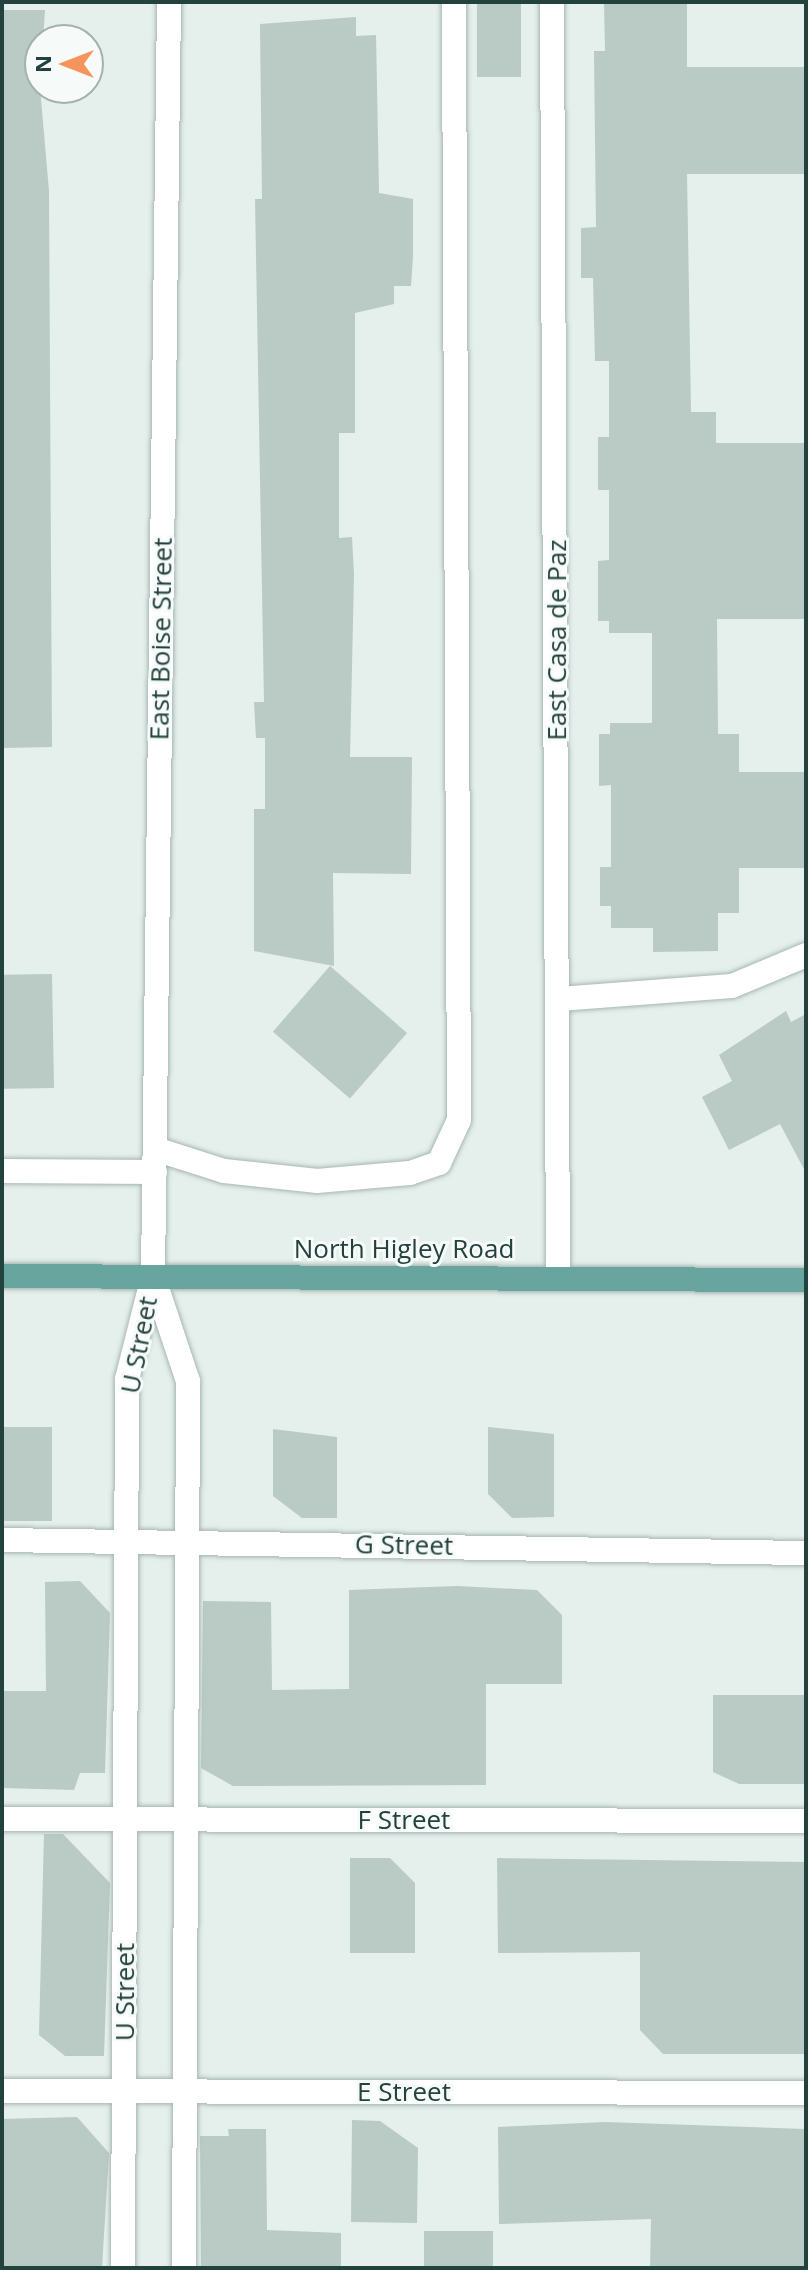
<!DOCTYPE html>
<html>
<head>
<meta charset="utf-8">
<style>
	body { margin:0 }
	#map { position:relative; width:808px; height:2270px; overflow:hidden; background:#e5efeb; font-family:"Open Sans",sans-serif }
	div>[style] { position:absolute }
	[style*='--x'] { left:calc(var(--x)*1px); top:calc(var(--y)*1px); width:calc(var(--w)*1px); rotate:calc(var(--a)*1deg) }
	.building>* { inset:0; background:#bacac5; transform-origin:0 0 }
	.roads { filter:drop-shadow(0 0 2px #a7b7b3) drop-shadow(0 0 2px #a7b7b3) }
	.minor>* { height:24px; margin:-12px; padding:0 12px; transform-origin:12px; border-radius:12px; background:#fff }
	.major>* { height:24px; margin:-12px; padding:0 12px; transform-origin:12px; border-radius:12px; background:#68a59e }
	span { translate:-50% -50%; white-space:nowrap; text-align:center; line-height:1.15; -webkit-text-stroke:6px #f6fbf9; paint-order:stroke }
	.street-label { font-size:26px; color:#23413d }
	.frame { position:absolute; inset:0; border:4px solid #23413d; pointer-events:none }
	.north { position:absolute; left:24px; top:24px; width:80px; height:80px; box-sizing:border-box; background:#f6fbf9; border:2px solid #a2b1ae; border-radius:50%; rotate:270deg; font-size:22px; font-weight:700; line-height:32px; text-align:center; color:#23413d }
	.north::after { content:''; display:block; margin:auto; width:28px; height:36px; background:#f6955b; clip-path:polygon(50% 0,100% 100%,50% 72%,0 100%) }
</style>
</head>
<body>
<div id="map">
	<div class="building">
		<div style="left:477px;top:2px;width:44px;height:75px"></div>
		<div style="clip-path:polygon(604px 2px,687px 2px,687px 67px,806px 67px,806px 174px,687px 174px,691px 412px,716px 412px,716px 443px,806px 443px,806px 619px,717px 619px,718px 734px,739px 734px,739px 772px,806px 772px,806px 868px,739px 868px,739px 913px,718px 913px,718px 951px,653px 952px,653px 928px,611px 928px,611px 906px,600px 906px,600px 867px,611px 867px,611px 785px,599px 786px,599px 734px,610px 734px,610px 723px,652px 723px,652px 633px,609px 633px,609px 621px,598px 621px,598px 561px,609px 560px,609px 490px,598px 490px,598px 437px,609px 437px,609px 361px,595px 361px,593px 278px,581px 278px,581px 228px,596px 227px,594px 51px,605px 51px)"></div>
		<div style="clip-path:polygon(2px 10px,45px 10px,40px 88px,49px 191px,52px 747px,2px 748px)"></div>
		<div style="clip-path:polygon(356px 17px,356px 36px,376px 35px,379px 193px,413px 199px,413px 256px,411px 286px,394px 286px,394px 304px,355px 313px,355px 433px,339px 433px,339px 538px,352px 537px,354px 575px,350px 757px,412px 757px,411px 874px,333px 873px,334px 966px,254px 951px,254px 809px,265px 809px,265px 738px,256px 738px,254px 702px,264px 702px,255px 199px,262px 199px,260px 24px)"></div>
		<div style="left:330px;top:966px;width:102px;height:87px;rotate:41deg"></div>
		<div style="left:52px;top:974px;width:114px;height:50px;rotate:89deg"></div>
		<div style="clip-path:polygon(786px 1011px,791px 1022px,806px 1014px,806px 1173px,780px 1124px,729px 1150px,702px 1097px,732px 1081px,719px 1055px)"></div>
		<div style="left:2px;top:1427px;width:50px;height:94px"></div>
		<div style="clip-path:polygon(488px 1427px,554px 1434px,554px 1517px,512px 1518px,488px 1494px)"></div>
		<div style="clip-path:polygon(273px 1429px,337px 1437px,337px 1518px,302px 1518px,273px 1496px)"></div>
		<div style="clip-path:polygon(80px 1581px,110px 1613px,105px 1773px,80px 1773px,74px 1790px,2px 1788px,2px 1691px,46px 1691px,45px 1582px)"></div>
		<div style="clip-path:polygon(457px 1586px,537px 1590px,562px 1615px,562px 1684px,486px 1684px,486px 1785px,233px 1786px,201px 1768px,203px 1601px,271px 1602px,272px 1690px,349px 1689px,349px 1590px)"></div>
		<div style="clip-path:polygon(713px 1695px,806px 1695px,806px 1784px,739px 1784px,713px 1772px)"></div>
		<div style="clip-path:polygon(44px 1834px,63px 1834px,110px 1883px,104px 2056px,65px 2056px,39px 2035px)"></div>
		<div style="clip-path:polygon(350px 1858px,390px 1858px,415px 1883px,415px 1953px,350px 1953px)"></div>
		<div style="clip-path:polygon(497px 1858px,806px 1862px,804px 2054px,663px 2054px,640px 2030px,640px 1952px,498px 1953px)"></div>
		<div style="clip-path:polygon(77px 2117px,109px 2153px,102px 2268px,2px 2268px,2px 2119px)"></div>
		<div style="clip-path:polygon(352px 2120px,380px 2121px,418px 2148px,417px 2223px,351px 2222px)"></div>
		<div style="clip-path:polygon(605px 2122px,804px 2129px,804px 2268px,650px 2268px,651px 2219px,499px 2224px,498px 2127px)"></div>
		<div style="clip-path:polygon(228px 2129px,266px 2129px,267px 2230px,341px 2233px,341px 2268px,201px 2268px,200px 2136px,229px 2136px)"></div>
		<div style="left:493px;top:2231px;width:37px;height:69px;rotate:90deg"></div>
	</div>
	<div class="roads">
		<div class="minor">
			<div style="--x:552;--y:2;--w:1277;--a:89.73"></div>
			<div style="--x:559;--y:999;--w:173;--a:-4.3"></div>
			<div style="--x:732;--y:986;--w:80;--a:-22.7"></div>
			<div style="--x:155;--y:1149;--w:72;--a:17.7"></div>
			<div style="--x:224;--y:1171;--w:94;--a:6.1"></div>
			<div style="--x:317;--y:1181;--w:93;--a:-4.9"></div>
			<div style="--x:410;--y:1173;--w:31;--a:-19"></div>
			<div style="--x:439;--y:1163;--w:47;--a:-65.1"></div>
			<div style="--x:459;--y:1120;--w:1118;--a:-90.26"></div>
			<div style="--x:2;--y:1171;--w:153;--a:0.4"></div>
			<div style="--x:153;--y:1276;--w:111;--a:71.6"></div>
			<div style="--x:188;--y:1381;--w:887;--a:90.26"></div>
			<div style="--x:2;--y:1540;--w:804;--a:0.93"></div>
			<div style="--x:2;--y:1819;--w:804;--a:0.14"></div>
			<div style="--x:2;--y:2091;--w:804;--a:0.14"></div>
			<div style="--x:123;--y:2268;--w:889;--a:-89.74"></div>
			<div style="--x:127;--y:1379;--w:106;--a:-75.8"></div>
			<div style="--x:153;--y:1276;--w:1274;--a:-89.28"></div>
		</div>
		<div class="major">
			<div style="--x:2;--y:1276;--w:804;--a:0.29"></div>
		</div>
	</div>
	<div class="street-label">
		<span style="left:161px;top:639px;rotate:-89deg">East Boise Street</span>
		<span style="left:557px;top:640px;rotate:-90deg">East Casa de Paz</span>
		<span style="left:404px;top:1249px">North Higley Road</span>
		<span style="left:139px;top:1345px;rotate:-79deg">U Street</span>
		<span style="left:404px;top:1545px;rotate:1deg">G Street</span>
		<span style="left:404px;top:1820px">F Street</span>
		<span style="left:125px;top:1992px;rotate:-90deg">U Street</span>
		<span style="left:404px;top:2092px">E Street</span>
	</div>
	<div class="frame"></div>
	<div class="north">N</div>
</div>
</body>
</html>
